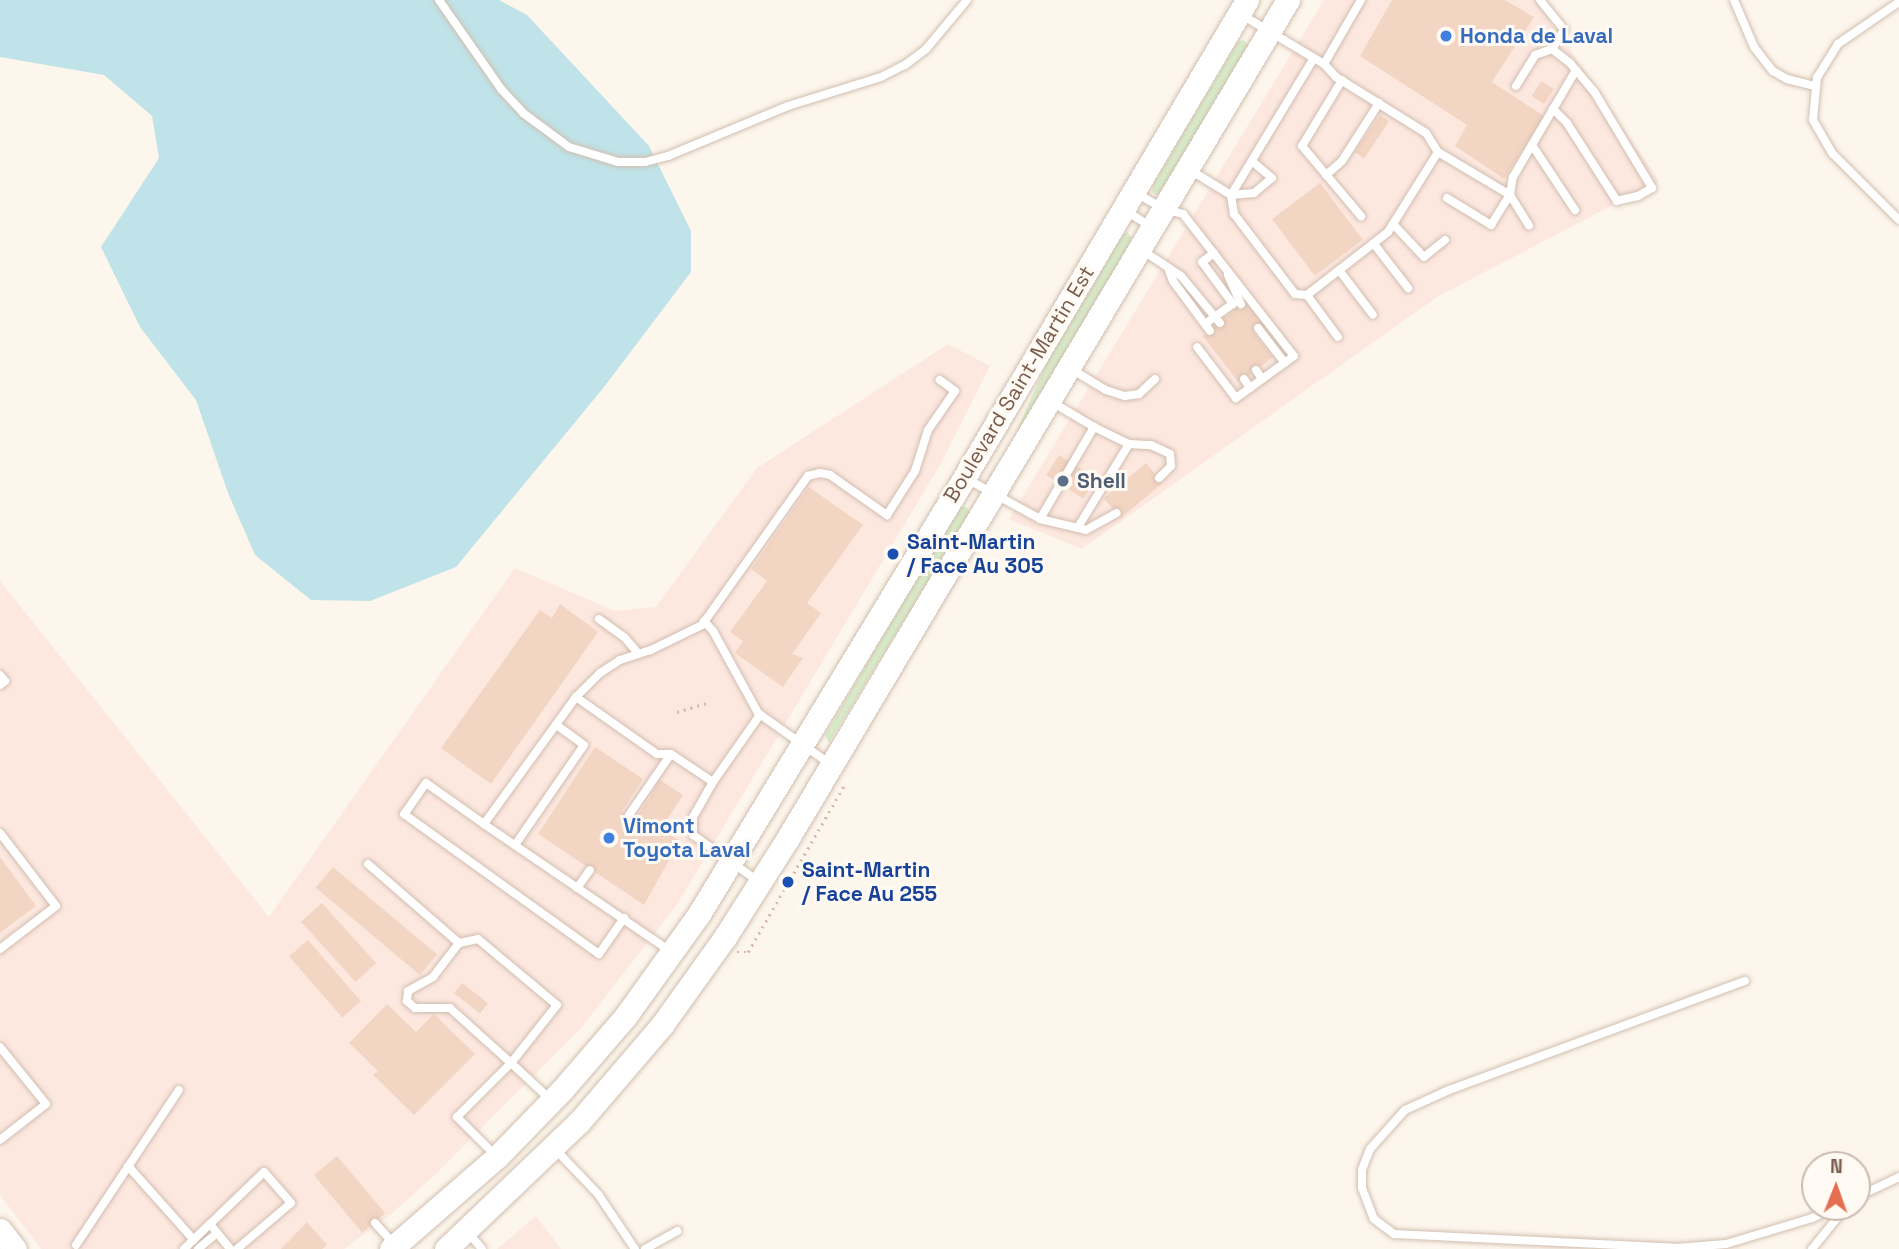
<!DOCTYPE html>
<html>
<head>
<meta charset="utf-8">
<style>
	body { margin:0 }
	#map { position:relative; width:1899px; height:1249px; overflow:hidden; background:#fdf6ec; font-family:"Space Grotesk",sans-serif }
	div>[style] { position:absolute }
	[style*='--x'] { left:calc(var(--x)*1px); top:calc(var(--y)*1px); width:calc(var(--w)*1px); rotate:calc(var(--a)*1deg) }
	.commercial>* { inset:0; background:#fde8e0 }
	.green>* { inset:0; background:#d8ecc9 }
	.water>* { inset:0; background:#bfe3e8 }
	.building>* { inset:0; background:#f3d5c3; transform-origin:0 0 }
	.path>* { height:2.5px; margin-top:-1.25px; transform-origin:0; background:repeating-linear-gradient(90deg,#d9b8a5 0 2px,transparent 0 7px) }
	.roads { filter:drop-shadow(0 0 2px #d1beb0) drop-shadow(0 0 2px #d1beb0) }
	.service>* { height:8px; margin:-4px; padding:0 4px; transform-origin:4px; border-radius:4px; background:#fff }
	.secondary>* { height:23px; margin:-11.5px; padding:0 11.5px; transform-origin:11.5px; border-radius:11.5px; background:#fff }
	.dots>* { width:19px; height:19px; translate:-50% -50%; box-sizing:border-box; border:4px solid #fffaf3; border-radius:50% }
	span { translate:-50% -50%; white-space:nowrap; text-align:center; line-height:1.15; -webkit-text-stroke:6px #fffaf3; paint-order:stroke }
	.shop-label { font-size:21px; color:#366cbe; font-weight:700 }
	.left { translate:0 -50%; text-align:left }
	.street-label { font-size:21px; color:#7a5c4d }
	.service-label { font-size:21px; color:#4e5e75; font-weight:700 }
	.transit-label { font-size:21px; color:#164399; font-weight:700 }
	.north { position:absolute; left:1801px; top:1151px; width:70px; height:70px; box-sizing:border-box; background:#fffaf3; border:2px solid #cabbb1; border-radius:50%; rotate:1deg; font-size:19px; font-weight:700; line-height:28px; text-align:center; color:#7a5c4d }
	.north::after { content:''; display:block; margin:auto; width:24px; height:32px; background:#e76f51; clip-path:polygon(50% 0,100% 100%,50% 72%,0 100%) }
</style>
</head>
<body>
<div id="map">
	<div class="commercial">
		<div style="clip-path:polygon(1324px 0,1536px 0,1659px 181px,1437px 297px,1082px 549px,1009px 519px)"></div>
		<div style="clip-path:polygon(948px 344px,990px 366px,940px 465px,678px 903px,581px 1028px,436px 1174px,390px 1215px,344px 1249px,41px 1249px,0 1195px,0 581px,269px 917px,515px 568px,615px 611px,656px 607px,757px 468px)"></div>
		<div style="clip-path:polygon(536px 1216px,561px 1249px,497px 1249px)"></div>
	</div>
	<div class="green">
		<div style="clip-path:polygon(1243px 40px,1248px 45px,1161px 194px,1156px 195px,1152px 192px,1154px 183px,1238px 42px)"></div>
		<div style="clip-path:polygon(1127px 232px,1133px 239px,1020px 430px,1018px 428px,1048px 360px,1123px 234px)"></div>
		<div style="clip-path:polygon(965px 506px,970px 512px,829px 743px,825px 735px,959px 508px)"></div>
	</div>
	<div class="water">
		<div style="clip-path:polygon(0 0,499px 0,527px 15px,649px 146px,691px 231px,691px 272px,604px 387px,456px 567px,370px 601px,311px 600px,255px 555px,228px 493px,196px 400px,140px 327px,101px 247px,159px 158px,152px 116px,104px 75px,0 57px)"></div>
	</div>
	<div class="building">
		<div style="clip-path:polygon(1392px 0,1505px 0,1534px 17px,1492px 82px,1544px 116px,1504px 179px,1455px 146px,1467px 125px,1360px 56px)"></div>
		<div style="left:1541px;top:81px;width:15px;height:18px;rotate:32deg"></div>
		<div style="left:1380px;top:115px;width:11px;height:45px;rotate:34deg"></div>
		<div style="left:1320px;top:183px;width:71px;height:60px;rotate:53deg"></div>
		<div style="clip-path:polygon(1245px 301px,1263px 324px,1253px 332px,1273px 357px,1239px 383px,1203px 336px)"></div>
		<div style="left:1059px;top:455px;width:44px;height:24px;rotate:32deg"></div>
		<div style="left:1146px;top:463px;width:26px;height:55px;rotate:50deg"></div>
		<div style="clip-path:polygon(809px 487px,863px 525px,807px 603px,821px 613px,792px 654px,803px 658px,783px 687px,735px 653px,743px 641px,730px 632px,767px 581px,751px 569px)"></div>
		<div style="clip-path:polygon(560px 604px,598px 632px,491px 784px,441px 748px,540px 610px,552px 618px)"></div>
		<div style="clip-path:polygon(595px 747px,643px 779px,622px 811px,635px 820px,660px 780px,683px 795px,661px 829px,680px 841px,644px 905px,538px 834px)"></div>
		<div style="clip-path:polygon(0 857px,36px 906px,0 933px)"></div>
		<div style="left:333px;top:867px;width:136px;height:27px;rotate:40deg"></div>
		<div style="left:322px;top:903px;width:81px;height:28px;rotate:48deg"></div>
		<div style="left:308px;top:940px;width:81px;height:25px;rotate:49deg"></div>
		<div style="left:462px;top:983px;width:33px;height:13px;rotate:38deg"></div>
		<div style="clip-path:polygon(387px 1004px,416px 1032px,434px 1014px,475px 1054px,414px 1115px,373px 1075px,378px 1071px,349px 1043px)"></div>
		<div style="left:337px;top:1156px;width:75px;height:30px;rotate:50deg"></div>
		<div style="clip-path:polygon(307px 1222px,327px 1245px,322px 1249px,281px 1249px)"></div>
	</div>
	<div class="path">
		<div style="--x:677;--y:712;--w:34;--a:-17"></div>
		<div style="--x:737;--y:952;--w:11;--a:0"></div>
		<div style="--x:748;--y:952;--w:196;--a:-60"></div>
	</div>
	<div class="roads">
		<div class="service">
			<div style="--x:439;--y:0;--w:108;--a:55.1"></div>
			<div style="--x:501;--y:89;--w:33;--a:47"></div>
			<div style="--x:523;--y:113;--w:57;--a:36.5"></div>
			<div style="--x:569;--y:147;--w:51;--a:17"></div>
			<div style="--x:618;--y:162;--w:27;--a:0"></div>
			<div style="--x:645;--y:162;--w:24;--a:-15"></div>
			<div style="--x:668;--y:156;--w:130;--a:-22.6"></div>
			<div style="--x:788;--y:106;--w:97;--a:-17.3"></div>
			<div style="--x:881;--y:77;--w:27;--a:-27"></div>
			<div style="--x:905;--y:65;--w:26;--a:-37"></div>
			<div style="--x:926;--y:49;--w:64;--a:-50.1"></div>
			<div style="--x:1540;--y:0;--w:38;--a:51"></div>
			<div style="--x:1564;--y:30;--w:22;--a:122"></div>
			<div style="--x:1552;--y:49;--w:23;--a:38"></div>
			<div style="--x:1570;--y:63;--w:39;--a:50"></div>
			<div style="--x:1595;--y:93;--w:111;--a:59"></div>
			<div style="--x:1652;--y:188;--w:16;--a:150"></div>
			<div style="--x:1638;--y:196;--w:22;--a:167"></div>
			<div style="--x:1617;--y:201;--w:93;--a:-122.7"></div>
			<div style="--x:1567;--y:123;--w:20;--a:-135"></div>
			<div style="--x:1734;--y:0;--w:51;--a:66.9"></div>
			<div style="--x:1754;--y:47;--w:31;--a:52"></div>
			<div style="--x:1773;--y:71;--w:16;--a:30"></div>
			<div style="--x:1787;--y:79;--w:30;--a:14"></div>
			<div style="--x:1899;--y:2;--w:74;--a:145.5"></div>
			<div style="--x:1838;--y:44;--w:39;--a:122"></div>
			<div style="--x:1817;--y:77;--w:43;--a:95.3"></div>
			<div style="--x:1813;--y:120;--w:39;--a:60"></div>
			<div style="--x:1833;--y:154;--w:93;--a:45"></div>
			<div style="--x:1242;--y:15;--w:96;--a:30.9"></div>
			<div style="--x:1324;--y:64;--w:18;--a:47"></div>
			<div style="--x:1336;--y:77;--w:106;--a:31.9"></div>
			<div style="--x:1426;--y:133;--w:22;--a:58"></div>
			<div style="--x:1438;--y:152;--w:94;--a:122"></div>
			<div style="--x:1388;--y:232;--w:103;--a:142.1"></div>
			<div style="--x:1307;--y:295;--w:12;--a:-175"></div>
			<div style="--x:1295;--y:294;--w:101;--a:-127.3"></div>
			<div style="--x:1234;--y:214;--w:19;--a:-99"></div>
			<div style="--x:1231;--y:195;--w:23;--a:-5"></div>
			<div style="--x:1254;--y:193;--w:23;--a:-40"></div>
			<div style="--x:1272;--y:178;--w:26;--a:-140"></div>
			<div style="--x:1324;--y:64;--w:74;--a:-60"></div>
			<div style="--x:1342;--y:80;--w:77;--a:121.2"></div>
			<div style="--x:1302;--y:146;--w:92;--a:49.9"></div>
			<div style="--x:1516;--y:86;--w:36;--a:-58"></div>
			<div style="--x:1535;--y:55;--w:18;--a:-19"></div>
			<div style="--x:1532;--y:145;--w:78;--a:56.5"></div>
			<div style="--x:1438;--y:152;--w:84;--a:30.8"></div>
			<div style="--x:1510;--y:195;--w:36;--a:58"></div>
			<div style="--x:1190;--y:170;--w:48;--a:31.4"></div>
			<div style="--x:1231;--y:195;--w:160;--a:-58.8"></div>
			<div style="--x:1326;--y:175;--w:21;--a:-41"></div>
			<div style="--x:1342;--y:161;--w:69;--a:-57.5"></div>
			<div style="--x:1136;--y:193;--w:32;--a:30"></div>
			<div style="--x:1164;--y:209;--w:20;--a:15"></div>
			<div style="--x:1183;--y:214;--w:180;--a:52"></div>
			<div style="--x:1294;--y:356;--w:72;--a:144.1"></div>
			<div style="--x:1236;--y:398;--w:64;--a:-127.4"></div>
			<div style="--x:1447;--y:198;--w:52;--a:31.5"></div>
			<div style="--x:1491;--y:225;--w:36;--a:-58"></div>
			<div style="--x:1510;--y:195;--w:18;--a:-81"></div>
			<div style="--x:1513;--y:177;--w:124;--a:-59.5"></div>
			<div style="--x:1126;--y:211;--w:28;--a:32"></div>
			<div style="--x:1393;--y:224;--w:45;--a:46.8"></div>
			<div style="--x:1424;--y:257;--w:27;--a:-39"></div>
			<div style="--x:1374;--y:244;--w:56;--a:52.3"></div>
			<div style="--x:1142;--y:250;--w:47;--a:33.7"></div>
			<div style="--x:1181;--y:276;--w:61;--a:50.3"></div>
			<div style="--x:1168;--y:268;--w:14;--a:69"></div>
			<div style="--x:1173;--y:281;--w:62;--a:53.5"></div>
			<div style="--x:1339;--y:270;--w:56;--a:52.9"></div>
			<div style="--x:1228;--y:275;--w:32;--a:66"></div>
			<div style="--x:1307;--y:295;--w:52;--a:53.6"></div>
			<div style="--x:1205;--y:324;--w:34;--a:-36"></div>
			<div style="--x:1233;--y:304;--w:52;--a:-126.4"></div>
			<div style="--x:1202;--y:262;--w:15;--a:-37"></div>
			<div style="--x:1258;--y:328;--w:44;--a:52.4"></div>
			<div style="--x:1071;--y:369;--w:41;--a:31"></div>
			<div style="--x:1106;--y:390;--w:20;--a:18"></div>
			<div style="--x:1125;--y:396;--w:14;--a:-8"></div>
			<div style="--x:1139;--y:394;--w:22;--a:-43"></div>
			<div style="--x:1256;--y:370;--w:11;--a:56"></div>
			<div style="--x:1244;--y:379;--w:11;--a:56"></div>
			<div style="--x:1094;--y:427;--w:39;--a:26"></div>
			<div style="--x:1129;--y:444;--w:22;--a:3"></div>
			<div style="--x:1151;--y:445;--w:21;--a:25"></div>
			<div style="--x:1170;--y:454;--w:12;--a:85"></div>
			<div style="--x:1171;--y:466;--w:17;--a:135"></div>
			<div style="--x:967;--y:479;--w:83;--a:28.7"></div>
			<div style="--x:1040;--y:519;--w:107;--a:-59.6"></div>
			<div style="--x:1094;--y:427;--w:51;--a:-149.4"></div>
			<div style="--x:1040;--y:519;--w:47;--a:13.4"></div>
			<div style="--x:1086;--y:530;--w:35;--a:-29"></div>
			<div style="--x:1078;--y:527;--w:97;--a:-58.4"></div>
			<div style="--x:599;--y:619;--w:32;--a:36"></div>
			<div style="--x:625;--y:638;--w:21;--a:49"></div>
			<div style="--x:704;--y:621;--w:13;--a:48"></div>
			<div style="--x:713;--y:631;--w:94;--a:61.2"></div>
			<div style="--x:758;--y:713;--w:87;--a:35.2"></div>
			<div style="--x:0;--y:675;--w:8;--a:50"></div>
			<div style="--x:5;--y:681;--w:6;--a:141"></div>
			<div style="--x:576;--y:697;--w:99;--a:35.1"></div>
			<div style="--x:657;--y:754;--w:14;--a:0"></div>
			<div style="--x:671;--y:754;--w:50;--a:33.7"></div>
			<div style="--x:713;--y:782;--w:40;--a:119.7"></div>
			<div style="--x:693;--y:817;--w:18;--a:90"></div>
			<div style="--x:693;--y:835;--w:80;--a:35.3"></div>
			<div style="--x:713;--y:782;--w:82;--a:-55"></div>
			<div style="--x:629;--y:815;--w:74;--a:-55.5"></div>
			<div style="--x:484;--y:824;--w:71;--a:-144.7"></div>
			<div style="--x:426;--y:783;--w:38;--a:125"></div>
			<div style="--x:404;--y:814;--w:240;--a:35.7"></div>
			<div style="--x:599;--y:954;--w:44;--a:-55.2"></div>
			<div style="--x:0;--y:833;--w:92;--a:52.5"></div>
			<div style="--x:56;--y:906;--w:71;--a:142.5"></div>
			<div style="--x:515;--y:845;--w:121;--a:-55.4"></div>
			<div style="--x:584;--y:745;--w:34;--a:-144"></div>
			<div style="--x:368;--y:864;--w:121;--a:41"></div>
			<div style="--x:459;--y:943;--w:19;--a:-12"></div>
			<div style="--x:478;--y:939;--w:103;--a:39.9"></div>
			<div style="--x:557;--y:1005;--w:74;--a:128.4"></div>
			<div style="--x:511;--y:1063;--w:82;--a:-138"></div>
			<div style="--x:450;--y:1008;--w:35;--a:180"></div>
			<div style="--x:415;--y:1008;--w:11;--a:-139"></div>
			<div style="--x:407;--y:1001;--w:10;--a:-84"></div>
			<div style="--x:408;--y:991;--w:29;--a:-29"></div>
			<div style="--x:433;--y:977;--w:43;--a:-52.6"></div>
			<div style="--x:577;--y:888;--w:22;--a:-54"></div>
			<div style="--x:670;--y:951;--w:225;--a:-145.7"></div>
			<div style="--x:484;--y:824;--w:157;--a:-54.1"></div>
			<div style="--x:576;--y:697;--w:34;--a:-45"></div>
			<div style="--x:600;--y:673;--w:24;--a:-33"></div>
			<div style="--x:620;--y:660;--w:33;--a:-18"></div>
			<div style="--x:651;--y:650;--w:57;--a:-26.1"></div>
			<div style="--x:702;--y:625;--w:183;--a:-54.6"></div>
			<div style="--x:808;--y:476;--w:12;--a:-14"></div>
			<div style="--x:820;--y:473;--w:10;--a:11"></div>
			<div style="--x:830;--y:475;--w:70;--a:35.1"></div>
			<div style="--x:887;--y:515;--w:52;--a:-57.5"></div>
			<div style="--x:915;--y:471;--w:43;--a:-72.4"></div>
			<div style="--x:928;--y:430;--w:47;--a:-55.3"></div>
			<div style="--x:955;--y:391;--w:19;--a:-144"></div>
			<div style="--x:1745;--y:981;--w:315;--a:159.8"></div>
			<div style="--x:1449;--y:1090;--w:48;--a:155.6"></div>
			<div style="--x:1405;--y:1110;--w:52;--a:131.9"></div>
			<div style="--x:1370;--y:1149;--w:22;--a:111"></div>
			<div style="--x:1362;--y:1170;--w:18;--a:90"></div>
			<div style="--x:1362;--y:1188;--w:33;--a:69"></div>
			<div style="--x:1374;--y:1219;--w:25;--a:37"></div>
			<div style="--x:1394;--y:1234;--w:282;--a:2.8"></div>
			<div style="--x:1676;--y:1248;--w:50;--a:-4.6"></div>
			<div style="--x:1726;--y:1244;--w:90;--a:-16.8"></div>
			<div style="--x:1812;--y:1218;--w:26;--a:-25"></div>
			<div style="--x:0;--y:1047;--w:73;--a:51.1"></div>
			<div style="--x:46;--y:1104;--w:58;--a:142"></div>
			<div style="--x:554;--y:1148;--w:64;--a:46.3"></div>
			<div style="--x:598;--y:1194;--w:66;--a:56.1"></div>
			<div style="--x:495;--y:1155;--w:54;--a:-135"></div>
			<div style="--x:457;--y:1117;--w:76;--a:-45"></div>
			<div style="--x:511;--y:1063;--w:53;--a:42.7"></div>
			<div style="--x:128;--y:1166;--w:99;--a:48.3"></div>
			<div style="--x:1857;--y:1197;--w:47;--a:-25.5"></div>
			<div style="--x:375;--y:1223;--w:28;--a:48"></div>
			<div style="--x:210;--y:1224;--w:75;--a:-43.9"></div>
			<div style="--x:264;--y:1172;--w:41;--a:48.9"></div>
			<div style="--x:291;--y:1203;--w:71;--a:139.6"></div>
			<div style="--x:467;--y:1231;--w:23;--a:50"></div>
			<div style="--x:76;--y:1245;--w:186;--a:-56.4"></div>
			<div style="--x:184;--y:1249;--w:36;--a:-44"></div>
			<div style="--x:210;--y:1224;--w:32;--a:51"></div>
			<div style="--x:198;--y:1249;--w:25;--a:-40"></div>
			<div style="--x:645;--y:1249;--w:37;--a:-29"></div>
			<div style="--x:1812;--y:1249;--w:54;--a:-51"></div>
		</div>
		<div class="secondary">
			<div style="--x:0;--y:1230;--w:24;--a:52"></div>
			<div style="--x:391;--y:1249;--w:140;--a:-41"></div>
			<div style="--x:497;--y:1157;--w:93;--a:-45.9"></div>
			<div style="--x:562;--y:1090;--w:96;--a:-49.2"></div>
			<div style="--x:625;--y:1017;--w:127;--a:-54.3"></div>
			<div style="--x:699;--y:914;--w:490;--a:-58.7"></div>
			<div style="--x:954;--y:495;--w:575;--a:-59.38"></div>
			<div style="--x:446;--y:1249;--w:184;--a:-43.7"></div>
			<div style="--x:579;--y:1122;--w:128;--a:-49.4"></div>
			<div style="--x:662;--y:1025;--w:108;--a:-54.4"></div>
			<div style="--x:725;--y:937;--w:117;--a:-57.5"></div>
			<div style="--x:788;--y:838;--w:976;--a:-59.18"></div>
		</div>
	</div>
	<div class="dots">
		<div style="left:1446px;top:36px;background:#3f7fe0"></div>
		<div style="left:1063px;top:481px;background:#5c6f8a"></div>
		<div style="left:893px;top:554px;background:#1a4fb4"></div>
		<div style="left:609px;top:838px;background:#3f7fe0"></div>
		<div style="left:788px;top:882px;background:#1a4fb4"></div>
	</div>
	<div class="shop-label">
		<span class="left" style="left:1460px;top:36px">Honda de Laval</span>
		<span class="left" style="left:623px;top:838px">Vimont<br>Toyota Laval</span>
	</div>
	<div class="street-label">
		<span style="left:1019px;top:384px;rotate:-59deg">Boulevard Saint-Martin Est</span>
	</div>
	<div class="service-label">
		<span class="left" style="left:1077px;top:481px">Shell</span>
	</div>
	<div class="transit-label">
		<span class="left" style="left:907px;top:554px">Saint-Martin<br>/ Face Au 305</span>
		<span class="left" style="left:802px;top:882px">Saint-Martin<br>/ Face Au 255</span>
	</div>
	<div class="north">N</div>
</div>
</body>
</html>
